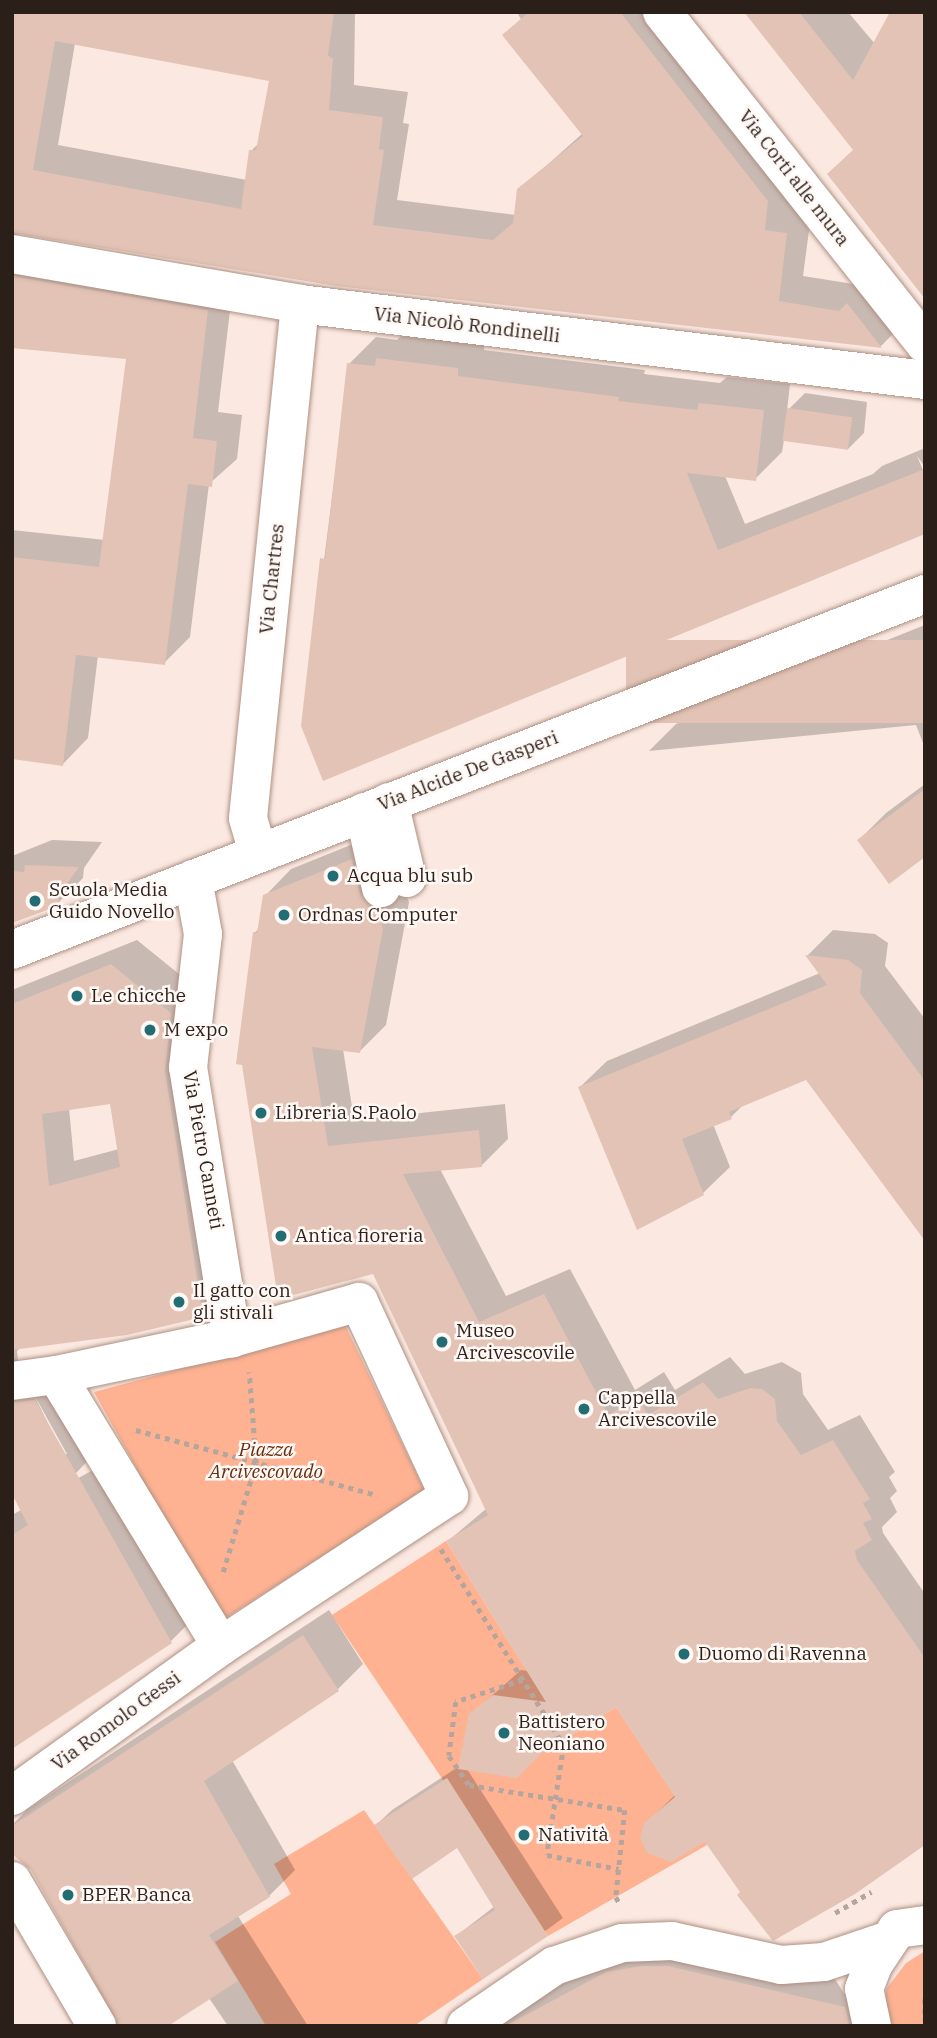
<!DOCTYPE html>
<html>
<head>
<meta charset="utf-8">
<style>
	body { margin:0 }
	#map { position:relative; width:937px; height:2038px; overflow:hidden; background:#fbe8e0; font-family:"IBM Plex Serif",serif }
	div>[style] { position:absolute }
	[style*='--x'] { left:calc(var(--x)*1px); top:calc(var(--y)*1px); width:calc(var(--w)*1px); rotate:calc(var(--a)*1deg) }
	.green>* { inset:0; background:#feb292 }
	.shadow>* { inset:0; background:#0003 }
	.building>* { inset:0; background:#e2c3b5; transform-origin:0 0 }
	.path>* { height:4.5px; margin-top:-2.25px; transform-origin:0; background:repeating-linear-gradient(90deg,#b6a59e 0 5px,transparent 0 10px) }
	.roads { filter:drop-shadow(0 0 2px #ad9083) drop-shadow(0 0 2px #ad9083) }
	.minor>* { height:38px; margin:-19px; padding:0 19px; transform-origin:19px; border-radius:19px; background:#fff }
	.dots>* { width:19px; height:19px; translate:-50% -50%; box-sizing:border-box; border:4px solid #fff8f5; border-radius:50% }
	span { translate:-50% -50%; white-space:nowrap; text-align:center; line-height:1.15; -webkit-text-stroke:5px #fff8f5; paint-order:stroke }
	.street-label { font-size:19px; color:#2b1f1a }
	.poi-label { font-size:19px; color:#2b1f1a }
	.left { translate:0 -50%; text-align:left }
	.park-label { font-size:19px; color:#672c0e; font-style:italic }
	.frame { position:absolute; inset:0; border:14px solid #2b1f1a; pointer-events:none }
</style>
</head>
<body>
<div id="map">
	<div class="green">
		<div style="clip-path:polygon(345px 1325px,425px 1491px,221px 1621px,94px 1392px)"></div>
		<div style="clip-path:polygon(446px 1541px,568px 1737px,616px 1707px,707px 1845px,548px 1936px,332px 1615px)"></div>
		<div style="clip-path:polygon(364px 1810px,483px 1979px,414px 2026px,266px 2026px,215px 1942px,291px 1894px,274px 1864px)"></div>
		<div style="clip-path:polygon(925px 1951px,925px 2026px,887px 2026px,882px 2009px,887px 1988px,906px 1963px)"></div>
	</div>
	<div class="shadow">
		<div style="clip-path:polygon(evenodd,12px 12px,355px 12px,354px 85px,408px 92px,403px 123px,409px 124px,397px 200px,516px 215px,519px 190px,583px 133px,517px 12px,664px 12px,793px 175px,790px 205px,812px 208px,803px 276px,866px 286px,906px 321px,881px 346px,336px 285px,17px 231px,17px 236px,233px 285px,218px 412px,242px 415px,237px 459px,209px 484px,190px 637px,164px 663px,98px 655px,88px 738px,63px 764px,12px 758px,12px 530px,105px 540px,128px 358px,12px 346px,12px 12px,75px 43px,271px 79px,260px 142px,251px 151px,247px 180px,58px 145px,75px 43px)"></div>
		<div style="clip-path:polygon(746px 12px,848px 12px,875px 44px,854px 149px)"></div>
		<div style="clip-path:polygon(405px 332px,485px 341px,484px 350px,645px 370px,644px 374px,720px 383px,727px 377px,790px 384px,787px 411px,805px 393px,867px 402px,864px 433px,848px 449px,784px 440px,782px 452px,755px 479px,725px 476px,745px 524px,873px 474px,882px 466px,925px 448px,925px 467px,917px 456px,925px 475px,303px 725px,349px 364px,376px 337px,397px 340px)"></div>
		<div style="clip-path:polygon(925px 625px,925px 748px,916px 725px,649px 751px,676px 724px)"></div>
		<div style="clip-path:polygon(925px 784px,925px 855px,859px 840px,886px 813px)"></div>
		<div style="clip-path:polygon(378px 834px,409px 902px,386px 1025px,360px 1051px,343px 1049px,354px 1120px,505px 1104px,508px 1139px,482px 1165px,440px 1169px,506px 1296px,570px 1269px,635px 1390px,664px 1372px,675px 1390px,730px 1357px,745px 1374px,782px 1362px,801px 1373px,803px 1394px,828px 1430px,860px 1415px,895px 1472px,889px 1477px,897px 1491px,890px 1498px,897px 1512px,882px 1527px,883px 1533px,925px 1594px,925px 1842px,742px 1892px,705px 1839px,645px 1824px,676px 1794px,616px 1705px,467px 1769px,563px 1918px,483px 1977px,456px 1936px,495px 1906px,458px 1846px,376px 1825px,392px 1810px,461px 1765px,470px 1715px,521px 1670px,529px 1671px,448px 1541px,487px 1508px,374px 1271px,279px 1297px,254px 933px,260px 928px,265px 896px,291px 869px)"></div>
		<div style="clip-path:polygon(52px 840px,102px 842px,84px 868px,83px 878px,57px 904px,12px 921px,12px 856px)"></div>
		<div style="clip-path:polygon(833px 930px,875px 934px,888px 943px,885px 966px,925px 1019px,925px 1238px,806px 1078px,744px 1104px,731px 1117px,713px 1124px,730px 1167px,703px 1193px,580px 1087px,607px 1061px,820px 973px,807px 956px)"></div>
		<div style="clip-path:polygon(evenodd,137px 940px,195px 987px,228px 1290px,203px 1315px,21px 1347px,17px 1351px,19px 1368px,101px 1447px,76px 1473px,12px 1480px,12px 990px,137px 940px,111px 1102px,119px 1149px,74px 1161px,69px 1108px,111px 1102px,137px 940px,32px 1391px,67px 1454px,63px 1454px,32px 1391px)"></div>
		<div style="clip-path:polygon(109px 1461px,196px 1616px,171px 1641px,12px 1747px,12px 1515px)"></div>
		<div style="clip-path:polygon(329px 1610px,363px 1664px,338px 1689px,232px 1760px,295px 1870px,269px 1896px,238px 1916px,308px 2026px,228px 2026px,209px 1998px,165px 2026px,82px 2026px,118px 2020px,32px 1869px,12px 1850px,12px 1825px,28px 1809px)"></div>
		<div style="clip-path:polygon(633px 1947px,831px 1973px,865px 2026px,499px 2026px,559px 1983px)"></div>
	</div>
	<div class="building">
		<div style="clip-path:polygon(evenodd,12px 12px,334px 12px,328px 55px,333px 59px,329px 110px,383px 117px,379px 149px,384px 150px,373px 225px,493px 240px,513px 223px,517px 189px,583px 136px,502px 35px,529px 12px,620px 12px,768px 201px,765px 230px,787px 233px,779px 301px,839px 311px,847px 303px,882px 348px,336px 286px,12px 233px,12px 12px,55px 41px,269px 81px,256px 150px,249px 150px,241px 209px,33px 170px,55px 41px)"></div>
		<div style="clip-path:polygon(744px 12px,799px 12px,853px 80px,890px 12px,925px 12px,925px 299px,827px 174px,853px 150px)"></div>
		<div style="clip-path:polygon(12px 276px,208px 310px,193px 438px,217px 441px,212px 487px,188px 484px,165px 665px,76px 655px,63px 766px,12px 759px,12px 557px,99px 567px,126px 359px,12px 348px)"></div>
		<div style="clip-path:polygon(376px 358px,458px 368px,458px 376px,619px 397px,618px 401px,697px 410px,699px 403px,764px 410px,756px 481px,687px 473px,718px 550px,925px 469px,925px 534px,323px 781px,301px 726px,320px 558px,325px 559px,347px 363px,375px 366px)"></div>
		<div style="left:787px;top:408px;width:66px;height:33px;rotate:8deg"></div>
		<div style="left:925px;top:640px;width:83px;height:299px;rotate:90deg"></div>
		<div style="clip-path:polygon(925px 789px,925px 857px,889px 884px,857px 840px)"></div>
		<div style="clip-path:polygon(352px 859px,360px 893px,377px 909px,383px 929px,360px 1053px,312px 1047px,328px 1146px,479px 1130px,482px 1167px,403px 1174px,479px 1322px,544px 1294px,608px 1415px,637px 1397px,648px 1415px,703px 1382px,718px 1399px,750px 1388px,762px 1389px,775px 1399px,777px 1421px,801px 1455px,833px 1440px,870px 1499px,863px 1503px,872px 1519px,863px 1523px,872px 1540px,855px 1551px,857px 1560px,925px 1658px,925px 1845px,855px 1894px,773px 1941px,737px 1895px,740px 1892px,705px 1842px,671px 1862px,647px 1853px,640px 1838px,644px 1823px,675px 1797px,616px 1707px,542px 1753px,517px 1778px,458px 1769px,469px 1714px,493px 1695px,546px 1702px,446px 1541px,488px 1515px,373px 1274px,278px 1299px,242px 1065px,236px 1064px,253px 932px,257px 933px,263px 895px)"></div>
		<div style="clip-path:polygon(25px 865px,79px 867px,59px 895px,58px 906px,12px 923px,12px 871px,24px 872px)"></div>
		<div style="clip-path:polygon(805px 955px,848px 960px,862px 970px,860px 993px,925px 1081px,925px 1241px,806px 1080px,729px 1112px,732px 1119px,682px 1139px,704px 1195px,637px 1230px,578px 1087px,827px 985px)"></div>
		<div style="clip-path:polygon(evenodd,111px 964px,171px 1013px,165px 1071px,203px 1317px,127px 1335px,12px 1350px,12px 1004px,111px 964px,110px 1104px,120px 1167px,49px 1186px,42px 1114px,110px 1104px)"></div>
		<div style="clip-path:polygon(35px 1400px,172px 1643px,12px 1749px,12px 1535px,28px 1525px,12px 1494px,12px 1402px)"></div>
		<div style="clip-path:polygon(303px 1635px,339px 1691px,204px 1781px,270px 1897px,209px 1935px,238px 1981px,168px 2026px,119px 2026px,31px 1870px,12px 1854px,12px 1826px)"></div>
		<div style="clip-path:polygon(447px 1778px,548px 1936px,483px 1979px,454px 1936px,495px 1910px,457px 1848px,412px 1879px,374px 1825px)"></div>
		<div style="clip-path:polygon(641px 1966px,668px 1966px,845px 2007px,850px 2026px,505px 2026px,606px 1972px)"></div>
	</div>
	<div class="path">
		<div style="--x:136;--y:1430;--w:250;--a:15.1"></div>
		<div style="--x:441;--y:1549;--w:231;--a:57.9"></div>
		<div style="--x:564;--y:1745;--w:111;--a:98.8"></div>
		<div style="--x:547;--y:1855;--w:73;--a:11"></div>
		<div style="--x:223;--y:1572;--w:114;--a:-73.2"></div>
		<div style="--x:256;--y:1463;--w:91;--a:-94.4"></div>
		<div style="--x:523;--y:1680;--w:71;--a:161.8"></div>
		<div style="--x:456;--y:1702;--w:54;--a:97.4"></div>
		<div style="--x:449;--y:1756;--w:35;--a:55"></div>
		<div style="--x:469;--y:1785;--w:158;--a:9.1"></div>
		<div style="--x:625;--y:1810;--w:87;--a:95.9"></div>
		<div style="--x:616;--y:1897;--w:8;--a:60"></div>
		<div style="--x:543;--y:1742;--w:20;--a:9"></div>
		<div style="--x:835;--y:1913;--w:42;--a:-30.3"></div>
		<div style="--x:925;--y:1999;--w:21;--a:90"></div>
	</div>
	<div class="roads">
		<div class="minor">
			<div style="--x:662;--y:12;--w:424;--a:51.6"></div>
			<div style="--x:12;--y:254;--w:292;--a:9.8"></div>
			<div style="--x:300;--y:304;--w:630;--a:6.93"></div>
			<div style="--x:389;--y:802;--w:78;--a:76.7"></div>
			<div style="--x:364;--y:812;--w:78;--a:77.4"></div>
			<div style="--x:258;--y:853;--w:36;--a:-106"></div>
			<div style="--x:248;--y:818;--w:517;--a:-84.22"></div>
			<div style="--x:193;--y:879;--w:56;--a:79.7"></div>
			<div style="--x:203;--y:934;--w:134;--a:96.4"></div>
			<div style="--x:188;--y:1067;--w:275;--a:80.8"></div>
			<div style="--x:12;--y:950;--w:980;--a:-21.3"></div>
			<div style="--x:359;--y:1302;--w:214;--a:65.1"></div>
			<div style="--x:449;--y:1496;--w:273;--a:146.7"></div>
			<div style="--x:221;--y:1646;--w:317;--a:-121.3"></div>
			<div style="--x:56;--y:1375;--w:180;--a:-11.9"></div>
			<div style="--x:232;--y:1338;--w:132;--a:-15.8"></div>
			<div style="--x:12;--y:1381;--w:44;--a:-7.8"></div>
			<div style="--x:12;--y:1796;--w:257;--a:-35.7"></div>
			<div style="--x:12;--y:1881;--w:168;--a:59.6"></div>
			<div style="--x:466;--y:2026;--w:107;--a:-34.3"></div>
			<div style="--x:554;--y:1966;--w:72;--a:-18.7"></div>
			<div style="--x:622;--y:1943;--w:50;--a:-2.3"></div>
			<div style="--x:672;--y:1941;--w:112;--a:12.4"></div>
			<div style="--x:781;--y:1965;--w:43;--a:-4"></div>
			<div style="--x:824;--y:1962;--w:65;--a:-18.7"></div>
			<div style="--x:872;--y:2026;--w:38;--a:-102"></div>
			<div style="--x:864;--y:1989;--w:26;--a:-69"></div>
			<div style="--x:873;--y:1965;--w:43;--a:-56.3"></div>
			<div style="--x:897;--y:1929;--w:28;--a:-8"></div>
		</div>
	</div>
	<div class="dots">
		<div style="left:333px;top:876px;background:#226d74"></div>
		<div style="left:35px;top:901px;background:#226d74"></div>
		<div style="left:284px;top:915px;background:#226d74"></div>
		<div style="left:77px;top:996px;background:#226d74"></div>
		<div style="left:150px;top:1030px;background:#226d74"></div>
		<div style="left:261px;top:1113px;background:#226d74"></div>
		<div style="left:281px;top:1236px;background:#226d74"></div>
		<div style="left:179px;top:1302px;background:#226d74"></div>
		<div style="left:442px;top:1342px;background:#226d74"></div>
		<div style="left:584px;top:1409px;background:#226d74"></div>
		<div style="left:684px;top:1654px;background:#226d74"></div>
		<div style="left:504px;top:1733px;background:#226d74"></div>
		<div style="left:524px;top:1835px;background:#226d74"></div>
		<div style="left:68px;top:1895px;background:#226d74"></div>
	</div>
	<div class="street-label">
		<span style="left:794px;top:178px;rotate:52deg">Via Corti alle mura</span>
		<span style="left:467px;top:325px;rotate:7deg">Via Nicolò Rondinelli</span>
		<span style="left:272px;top:579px;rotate:-84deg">Via Chartres</span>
		<span style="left:468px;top:771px;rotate:-21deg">Via Alcide De Gasperi</span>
		<span style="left:203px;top:1150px;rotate:80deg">Via Pietro Canneti</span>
		<span style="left:116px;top:1721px;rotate:-36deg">Via Romolo Gessi</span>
	</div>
	<div class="poi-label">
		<span class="left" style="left:347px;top:876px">Acqua blu sub</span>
		<span class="left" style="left:49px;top:901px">Scuola Media<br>Guido Novello</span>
		<span class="left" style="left:298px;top:915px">Ordnas Computer</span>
		<span class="left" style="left:91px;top:996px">Le chicche</span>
		<span class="left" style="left:164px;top:1030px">M expo</span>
		<span class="left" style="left:275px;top:1113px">Libreria S.Paolo</span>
		<span class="left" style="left:295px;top:1236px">Antica fioreria</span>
		<span class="left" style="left:193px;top:1302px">Il gatto con<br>gli stivali</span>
		<span class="left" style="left:456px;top:1342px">Museo<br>Arcivescovile</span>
		<span class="left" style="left:598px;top:1409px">Cappella<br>Arcivescovile</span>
		<span class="left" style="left:698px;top:1654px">Duomo di Ravenna</span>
		<span class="left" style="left:518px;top:1733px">Battistero<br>Neoniano</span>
		<span class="left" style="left:538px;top:1835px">Natività</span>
		<span class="left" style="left:82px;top:1895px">BPER Banca</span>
	</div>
	<div class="park-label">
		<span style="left:266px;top:1461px">Piazza<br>Arcivescovado</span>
	</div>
	<div class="frame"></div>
</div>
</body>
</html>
